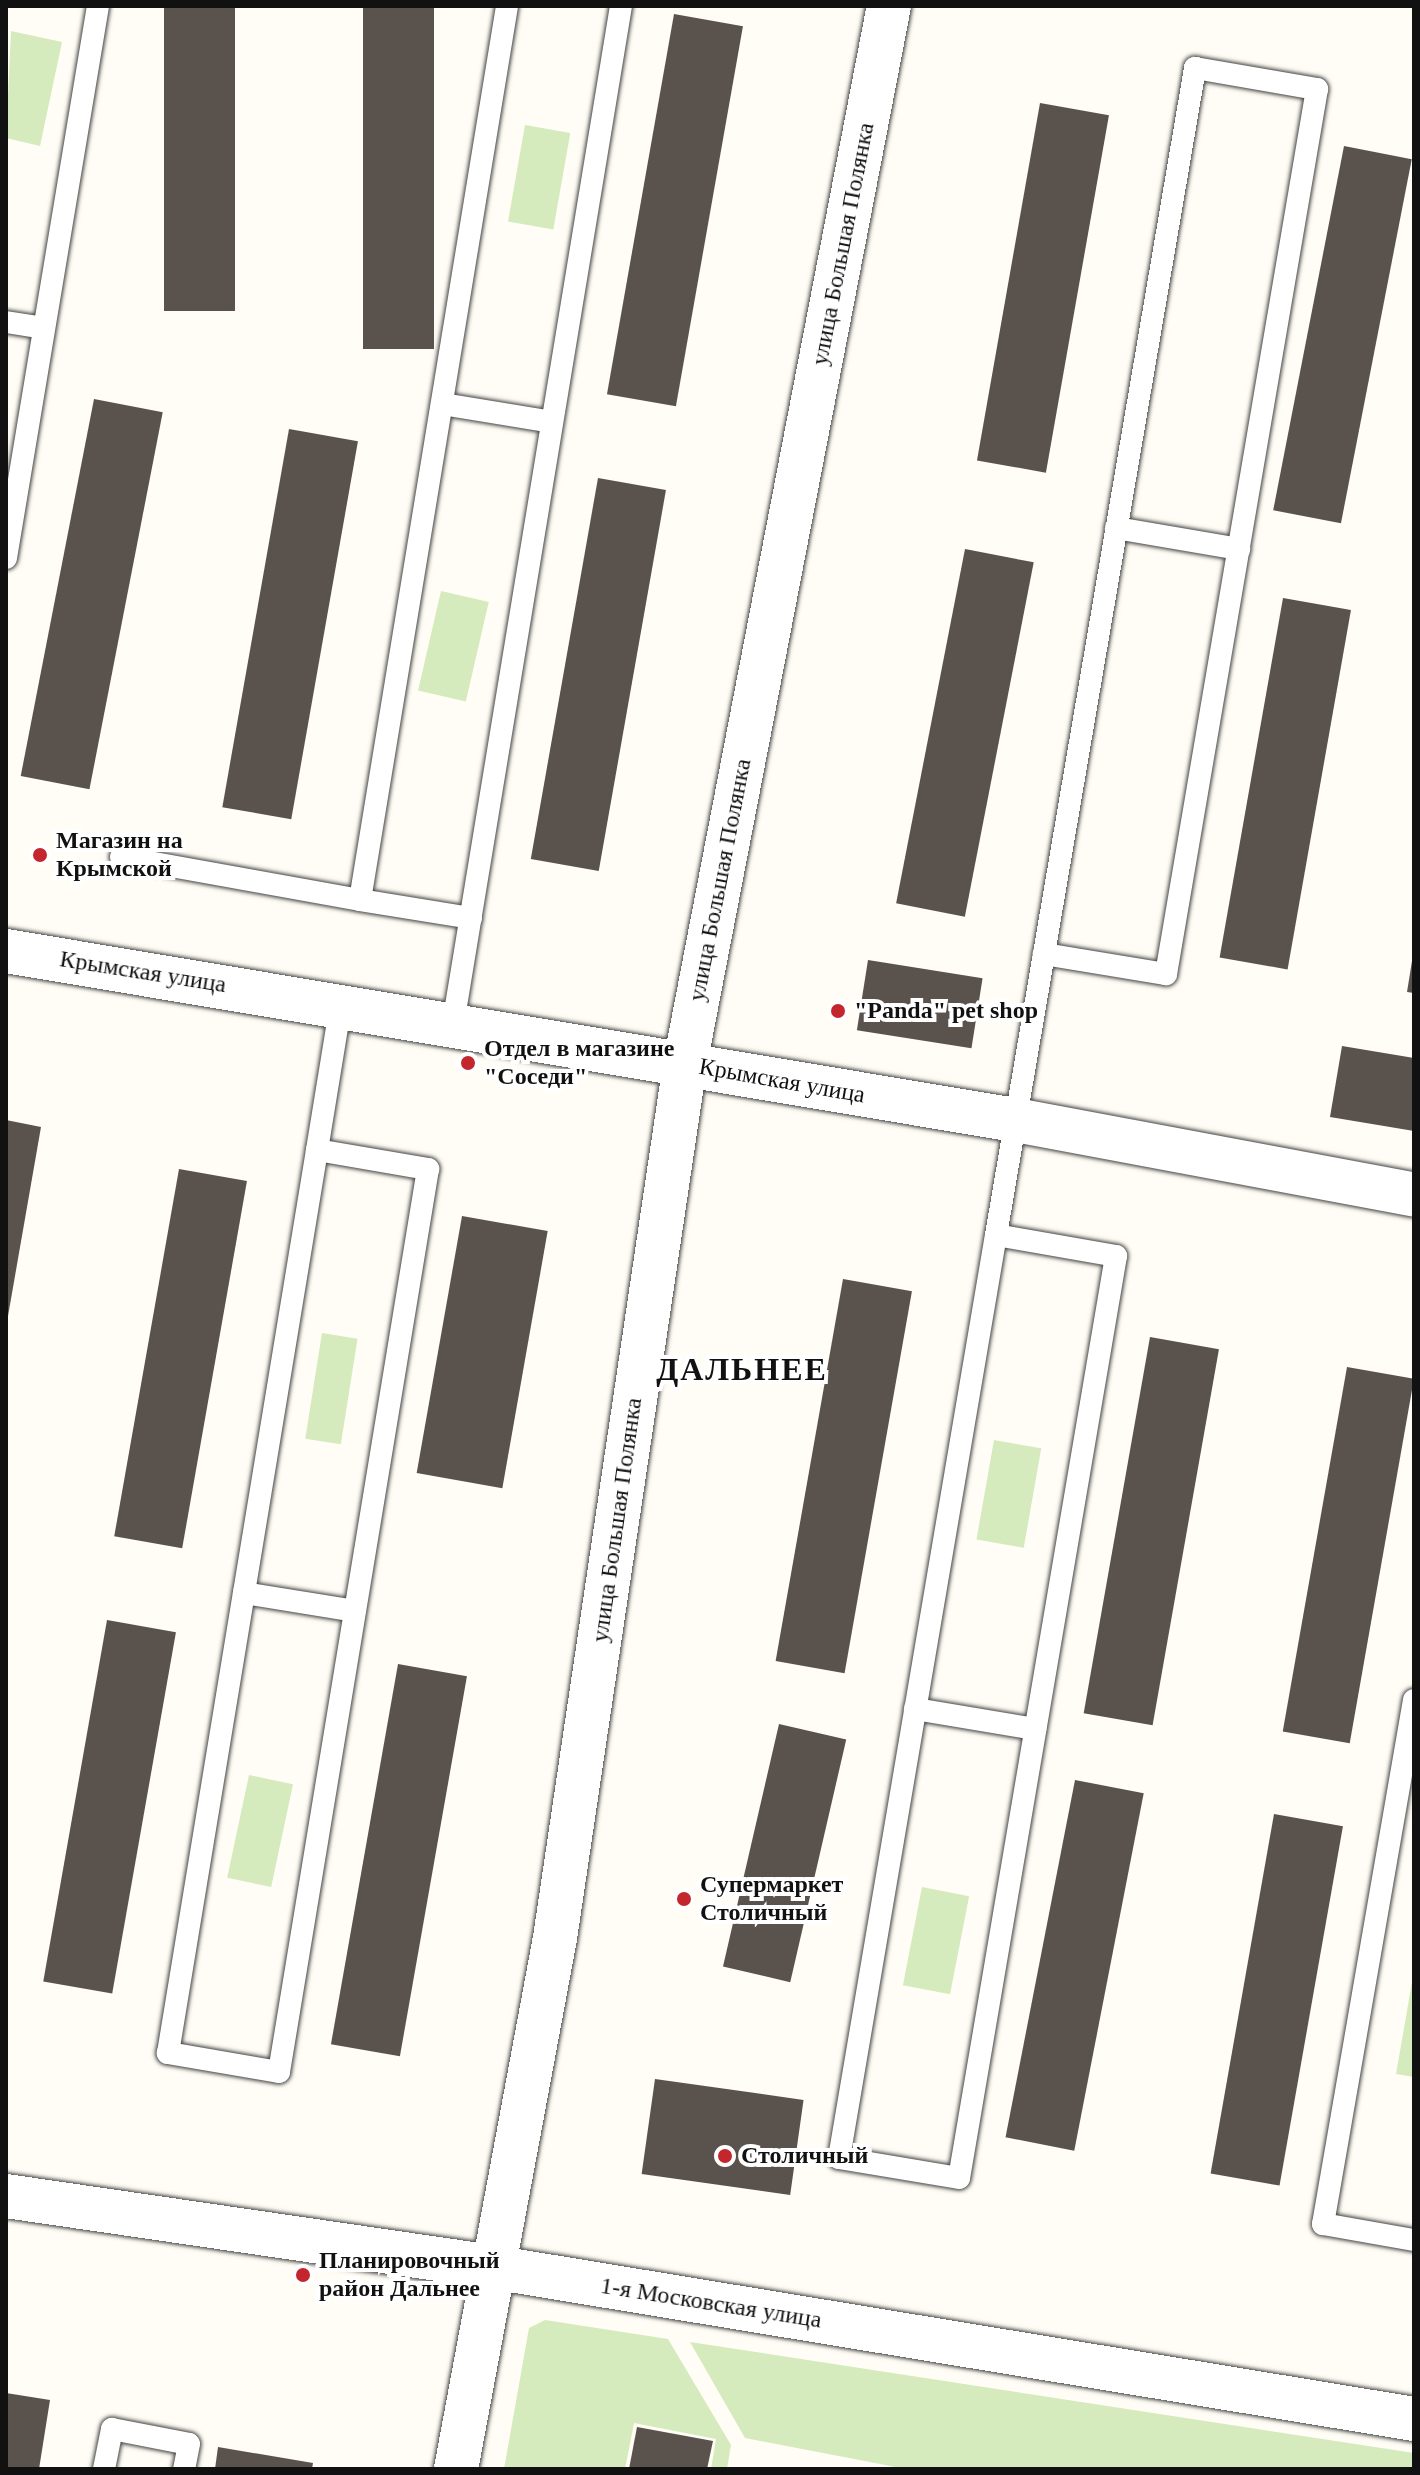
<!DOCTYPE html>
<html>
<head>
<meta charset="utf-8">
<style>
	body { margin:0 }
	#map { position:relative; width:1420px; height:2475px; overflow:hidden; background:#fffdf5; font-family:Georgia,serif }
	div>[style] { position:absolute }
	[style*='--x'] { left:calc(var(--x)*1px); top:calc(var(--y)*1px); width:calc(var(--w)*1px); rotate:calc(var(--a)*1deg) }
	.green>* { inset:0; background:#d5ebbd; transform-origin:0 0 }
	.building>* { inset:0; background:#5a524d; transform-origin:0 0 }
	.roads { filter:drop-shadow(0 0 2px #444) drop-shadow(0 0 2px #444) }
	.service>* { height:22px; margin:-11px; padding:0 11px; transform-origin:11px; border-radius:11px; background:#fff }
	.minor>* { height:44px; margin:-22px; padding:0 22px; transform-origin:22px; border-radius:22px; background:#fff }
	.tertiary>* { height:44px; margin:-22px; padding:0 22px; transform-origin:22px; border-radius:22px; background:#fff }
	.dots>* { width:22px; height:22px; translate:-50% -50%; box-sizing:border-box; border:4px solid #fff; border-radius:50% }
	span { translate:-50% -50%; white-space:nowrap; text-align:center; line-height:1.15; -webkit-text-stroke:8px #fff; paint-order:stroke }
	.street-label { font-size:24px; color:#111 }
	.poi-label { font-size:24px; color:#111; font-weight:700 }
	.left { translate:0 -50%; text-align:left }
	.district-label { font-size:32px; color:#111; font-weight:700; letter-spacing:2px }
	.frame { position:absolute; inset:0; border:8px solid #111; pointer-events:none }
</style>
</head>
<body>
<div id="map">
	<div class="green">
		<div style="clip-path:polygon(11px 31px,62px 42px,40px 146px,6px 138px)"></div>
		<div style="left:525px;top:125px;width:46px;height:98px;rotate:10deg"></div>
		<div style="left:441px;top:591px;width:49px;height:102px;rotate:13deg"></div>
		<div style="left:322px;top:1333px;width:36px;height:107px;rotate:9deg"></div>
		<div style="left:994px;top:1440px;width:48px;height:101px;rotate:10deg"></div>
		<div style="left:249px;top:1775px;width:45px;height:105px;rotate:12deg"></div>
		<div style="left:922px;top:1887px;width:48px;height:100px;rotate:11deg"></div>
		<div style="clip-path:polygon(1414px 1971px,1414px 2077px,1396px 2074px)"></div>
		<div style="clip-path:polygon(545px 2320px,668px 2339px,731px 2445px,727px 2469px,711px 2469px,716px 2439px,634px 2423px,625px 2469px,504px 2469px,529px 2328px)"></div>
		<div style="clip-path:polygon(690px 2342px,1414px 2453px,1414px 2469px,906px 2469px,745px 2438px)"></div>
	</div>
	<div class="building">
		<div style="left:164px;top:6px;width:71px;height:305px"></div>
		<div style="left:363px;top:6px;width:71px;height:343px"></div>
		<div style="left:674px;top:14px;width:70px;height:386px;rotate:10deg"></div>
		<div style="left:1040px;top:103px;width:70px;height:363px;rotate:10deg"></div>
		<div style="left:1344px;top:146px;width:69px;height:371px;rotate:11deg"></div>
		<div style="left:94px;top:399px;width:70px;height:384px;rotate:11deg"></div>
		<div style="left:289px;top:429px;width:70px;height:384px;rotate:10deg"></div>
		<div style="left:598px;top:478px;width:69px;height:387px;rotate:10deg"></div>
		<div style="left:965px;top:549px;width:70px;height:361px;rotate:11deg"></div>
		<div style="left:1283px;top:598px;width:69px;height:365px;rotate:10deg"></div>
		<div style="left:868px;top:960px;width:116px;height:71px;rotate:9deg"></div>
		<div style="clip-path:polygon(1412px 961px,1414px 961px,1414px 993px,1407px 992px)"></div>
		<div style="clip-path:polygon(1342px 1046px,1414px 1058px,1414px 1131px,1330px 1117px)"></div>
		<div style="clip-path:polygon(6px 1120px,41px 1127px,8px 1316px,6px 1316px)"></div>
		<div style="left:179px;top:1169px;width:69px;height:373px;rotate:10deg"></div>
		<div style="left:462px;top:1216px;width:87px;height:261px;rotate:10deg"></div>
		<div style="left:843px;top:1279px;width:70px;height:388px;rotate:10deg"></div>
		<div style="left:1150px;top:1337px;width:70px;height:382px;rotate:10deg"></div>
		<div style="left:1347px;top:1367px;width:68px;height:370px;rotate:10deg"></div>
		<div style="left:107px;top:1620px;width:70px;height:367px;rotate:10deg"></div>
		<div style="left:398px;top:1664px;width:70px;height:386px;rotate:10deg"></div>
		<div style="left:779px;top:1724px;width:69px;height:249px;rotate:13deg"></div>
		<div style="left:1075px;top:1780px;width:70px;height:364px;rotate:11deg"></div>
		<div style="left:1274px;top:1814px;width:70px;height:365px;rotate:10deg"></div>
		<div style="left:655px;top:2079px;width:150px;height:96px;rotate:8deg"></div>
		<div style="clip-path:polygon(6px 2393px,50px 2400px,39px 2469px,6px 2469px)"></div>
		<div style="clip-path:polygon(637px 2427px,713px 2441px,707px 2469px,629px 2469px)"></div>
		<div style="clip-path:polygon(218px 2447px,313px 2463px,312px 2469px,215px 2469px)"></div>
	</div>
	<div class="roads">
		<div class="service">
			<div style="--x:6;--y:322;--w:38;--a:9"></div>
			<div style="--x:442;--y:404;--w:111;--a:9.3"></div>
			<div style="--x:1116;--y:528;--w:125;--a:9.7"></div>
			<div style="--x:6;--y:558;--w:560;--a:-80.54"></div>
			<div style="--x:121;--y:857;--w:243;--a:10.2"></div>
			<div style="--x:471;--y:918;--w:112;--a:-170.8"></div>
			<div style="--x:360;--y:900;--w:906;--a:-80.66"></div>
			<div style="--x:453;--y:1024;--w:1032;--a:-80.63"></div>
			<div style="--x:317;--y:1150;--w:113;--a:9.7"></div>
			<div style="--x:428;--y:1169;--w:915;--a:99.37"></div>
			<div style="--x:279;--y:2072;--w:113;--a:-170.3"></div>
			<div style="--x:168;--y:2053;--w:915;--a:-80.63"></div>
			<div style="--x:317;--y:1150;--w:148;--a:-80.7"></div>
			<div style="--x:996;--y:1235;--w:122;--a:9.9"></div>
			<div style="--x:1116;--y:1256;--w:935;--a:99.66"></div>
			<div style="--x:959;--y:2178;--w:122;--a:-170.5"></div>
			<div style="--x:839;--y:2158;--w:936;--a:-80.35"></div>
			<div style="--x:996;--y:1235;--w:1184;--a:-80.32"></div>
			<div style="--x:1195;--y:68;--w:124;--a:9.8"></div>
			<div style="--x:1317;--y:89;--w:898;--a:99.68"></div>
			<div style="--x:1166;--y:974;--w:124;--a:-170.7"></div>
			<div style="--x:244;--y:1593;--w:112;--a:9.2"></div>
			<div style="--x:1414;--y:1700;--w:532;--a:99.85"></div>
			<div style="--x:1323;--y:2224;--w:92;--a:10"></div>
			<div style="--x:915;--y:1709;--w:122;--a:9.5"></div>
			<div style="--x:104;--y:2469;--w:41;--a:-78.7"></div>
			<div style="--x:112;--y:2429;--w:78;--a:11"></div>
			<div style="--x:189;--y:2444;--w:25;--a:101"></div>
		</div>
		<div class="minor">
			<div style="--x:6;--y:951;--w:1023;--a:9.51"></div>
			<div style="--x:1015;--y:1120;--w:406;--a:10.6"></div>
			<div style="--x:456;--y:2469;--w:540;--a:-79.44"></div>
			<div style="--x:555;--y:1938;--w:884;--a:-81.54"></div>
			<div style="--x:685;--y:1064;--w:1077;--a:-79.09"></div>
		</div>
		<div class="tertiary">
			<div style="--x:6;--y:2196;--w:491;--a:8.3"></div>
			<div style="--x:492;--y:2267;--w:934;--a:9.36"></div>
		</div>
	</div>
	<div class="dots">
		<div style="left:40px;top:855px;background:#c4262e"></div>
		<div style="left:838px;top:1011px;background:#c4262e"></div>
		<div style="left:468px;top:1063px;background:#c4262e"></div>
		<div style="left:684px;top:1899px;background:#c4262e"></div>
		<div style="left:725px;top:2156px;background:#c4262e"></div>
		<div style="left:303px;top:2275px;background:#c4262e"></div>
	</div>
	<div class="street-label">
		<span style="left:843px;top:244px;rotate:-79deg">улица Большая Полянка</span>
		<span style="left:720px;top:880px;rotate:-79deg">улица Большая Полянка</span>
		<span style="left:143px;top:972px;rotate:9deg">Крымская улица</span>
		<span style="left:782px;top:1081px;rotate:10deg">Крымская улица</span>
		<span style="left:617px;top:1520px;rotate:-82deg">улица Большая Полянка</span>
		<span style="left:711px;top:2303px;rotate:9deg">1-я Московская улица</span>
	</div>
	<div class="poi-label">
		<span class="left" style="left:56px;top:855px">Магазин на<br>Крымской</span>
		<span class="left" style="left:854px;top:1011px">"Panda" pet shop</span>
		<span class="left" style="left:484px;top:1063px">Отдел в магазине<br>"Соседи"</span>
		<span class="left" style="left:700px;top:1899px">Супермаркет<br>Столичный</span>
		<span class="left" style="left:741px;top:2156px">Столичный</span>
		<span class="left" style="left:319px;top:2275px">Планировочный<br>район Дальнее</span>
	</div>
	<div class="district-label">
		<span style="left:742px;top:1369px">ДАЛЬНЕЕ</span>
	</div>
	<div class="frame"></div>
</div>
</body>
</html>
